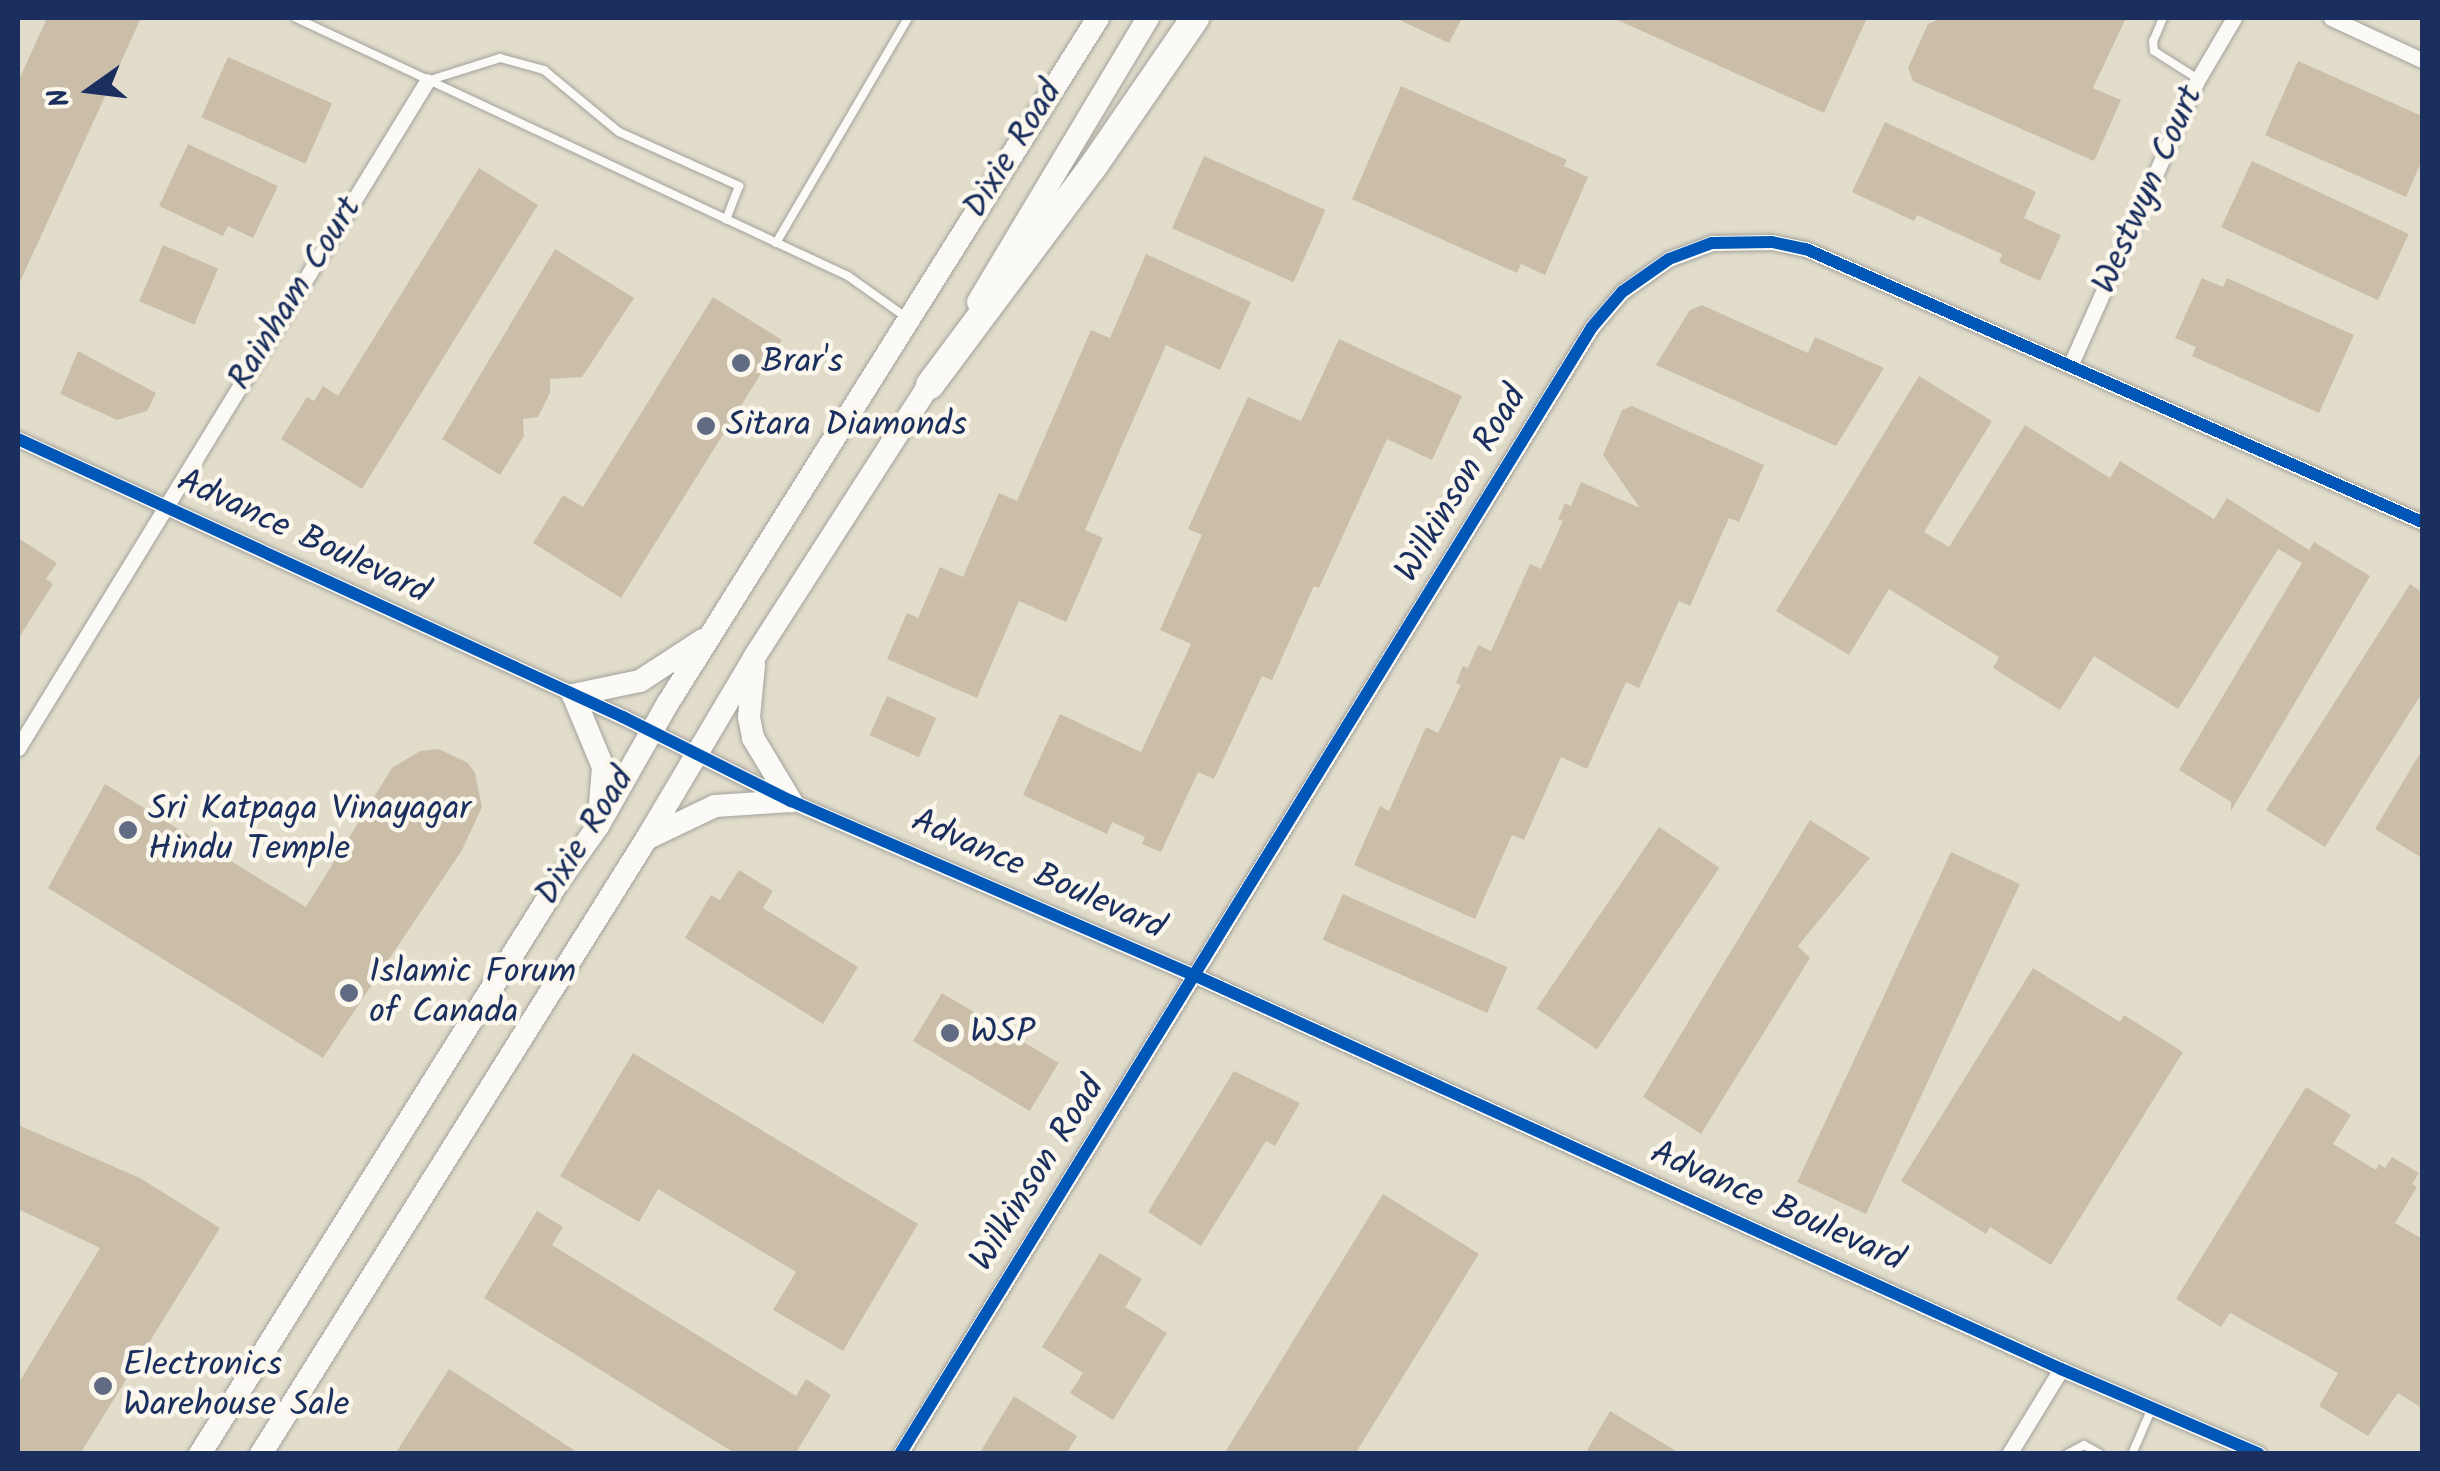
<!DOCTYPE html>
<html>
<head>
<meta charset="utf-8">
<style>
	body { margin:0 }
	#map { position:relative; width:2440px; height:1471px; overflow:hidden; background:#e2ddcb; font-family:Kalam,sans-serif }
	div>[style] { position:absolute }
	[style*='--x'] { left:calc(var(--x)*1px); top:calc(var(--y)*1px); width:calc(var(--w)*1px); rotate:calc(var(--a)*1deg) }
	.building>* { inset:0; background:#cabea9; transform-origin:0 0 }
	.roads { filter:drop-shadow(0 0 2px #a2a29d) drop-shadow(0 0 2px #a2a29d) }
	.lane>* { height:8px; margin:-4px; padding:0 4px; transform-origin:4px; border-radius:4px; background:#fbfaf7 }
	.street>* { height:15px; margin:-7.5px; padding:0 7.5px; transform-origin:7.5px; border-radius:7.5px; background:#fbfaf7 }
	.secondary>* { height:22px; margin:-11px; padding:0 11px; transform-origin:11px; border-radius:11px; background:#fbfaf7 }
	.highway>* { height:28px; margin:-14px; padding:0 14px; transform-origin:14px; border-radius:14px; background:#fbfaf7 }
	.cycleway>* { height:12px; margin:-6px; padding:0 6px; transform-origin:6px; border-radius:6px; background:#0057b8 }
	.dots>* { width:28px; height:28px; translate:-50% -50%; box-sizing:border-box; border:5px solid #fbf7ec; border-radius:50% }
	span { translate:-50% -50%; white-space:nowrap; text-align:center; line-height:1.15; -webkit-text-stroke:9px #fbf7ec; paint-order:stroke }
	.street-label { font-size:35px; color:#1b2f5e }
	.poi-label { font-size:35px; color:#1b2f5e }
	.left { translate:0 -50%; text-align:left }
	.frame { position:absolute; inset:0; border:20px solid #1b2f5e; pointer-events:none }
	.north { position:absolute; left:40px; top:40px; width:100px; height:100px; -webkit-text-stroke:8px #fbf7ec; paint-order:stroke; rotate:256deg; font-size:28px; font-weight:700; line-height:40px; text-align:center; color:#1b2f5e }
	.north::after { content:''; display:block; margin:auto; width:35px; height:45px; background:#1b2f5e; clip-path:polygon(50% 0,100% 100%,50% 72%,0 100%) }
</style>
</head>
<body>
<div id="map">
	<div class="building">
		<div style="clip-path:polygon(47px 18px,141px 18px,18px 286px,18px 82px)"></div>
		<div style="clip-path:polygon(1395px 18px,1462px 18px,1449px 43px)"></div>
		<div style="clip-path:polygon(1613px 18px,1867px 18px,1824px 113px)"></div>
		<div style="clip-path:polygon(1942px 18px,2126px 18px,2093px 88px,2121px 100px,2094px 161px,1913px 81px,1908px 68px,1928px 24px)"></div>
		<div style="left:228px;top:57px;width:114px;height:66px;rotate:24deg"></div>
		<div style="clip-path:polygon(2298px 61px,2422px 116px,2422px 160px,2406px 197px,2265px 135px)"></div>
		<div style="clip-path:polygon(1401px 86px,1567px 160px,1564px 166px,1588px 177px,1545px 275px,1521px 264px,1517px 273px,1352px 199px)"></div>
		<div style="clip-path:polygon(1885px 122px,2036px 192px,2024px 218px,2061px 235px,2040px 281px,1999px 262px,2002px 254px,1917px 215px,1914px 221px,1852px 192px)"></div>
		<div style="clip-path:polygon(188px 144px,278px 186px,253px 238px,228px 226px,223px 236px,159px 206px)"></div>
		<div style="left:1204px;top:156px;width:133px;height:79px;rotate:24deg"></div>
		<div style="left:2252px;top:161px;width:173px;height:73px;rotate:25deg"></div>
		<div style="clip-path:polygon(479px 168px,538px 205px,362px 489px,281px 439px,307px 397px,314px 401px,323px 386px,338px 396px)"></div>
		<div style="left:163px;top:245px;width:60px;height:61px;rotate:23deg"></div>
		<div style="clip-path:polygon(555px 249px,634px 298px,582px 377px,550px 379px,550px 393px,538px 417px,523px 419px,524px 436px,500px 475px,442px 439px)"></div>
		<div style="clip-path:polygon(1146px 254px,1251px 302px,1220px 370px,1166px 345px,1085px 530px,1103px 538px,1066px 622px,1019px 601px,977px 698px,887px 659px,907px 613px,918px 618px,940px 567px,963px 577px,999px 493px,1017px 501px,1091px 330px,1110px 338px)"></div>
		<div style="clip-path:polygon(2202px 278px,2223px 287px,2227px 278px,2354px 335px,2319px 413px,2192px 356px,2196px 347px,2175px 338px)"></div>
		<div style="clip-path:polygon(713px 297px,782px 340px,621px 598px,533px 543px,563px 495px,583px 507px)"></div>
		<div style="clip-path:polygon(1702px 305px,1808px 353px,1815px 337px,1884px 368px,1836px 446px,1656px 365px,1690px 310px)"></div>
		<div style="clip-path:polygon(1339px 339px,1462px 396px,1432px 460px,1387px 439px,1319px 588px,1314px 586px,1272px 680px,1262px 676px,1214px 779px,1198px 772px,1161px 852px,1142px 844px,1145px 837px,1112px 822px,1107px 834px,1023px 795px,1060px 714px,1141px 752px,1191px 644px,1160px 630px,1202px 535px,1188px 529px,1248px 397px,1301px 421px)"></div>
		<div style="clip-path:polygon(78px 351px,156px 393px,147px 411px,117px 420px,60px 394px)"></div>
		<div style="clip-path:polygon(1919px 376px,1992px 421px,1924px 532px,1949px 547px,2025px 425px,2110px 478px,2120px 461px,2214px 519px,2227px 498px,2309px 550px,2314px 542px,2370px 576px,2231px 811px,2231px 802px,2179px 770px,2302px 563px,2278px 549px,2178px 709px,2094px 656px,2060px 710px,1993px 668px,1999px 657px,1889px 589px,1849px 655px,1776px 611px)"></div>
		<div style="clip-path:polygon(1632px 406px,1764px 465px,1739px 522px,1729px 518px,1690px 606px,1679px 601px,1639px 688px,1626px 682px,1587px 769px,1561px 757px,1524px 840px,1512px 835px,1475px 919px,1354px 865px,1380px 806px,1389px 811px,1426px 727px,1438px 733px,1461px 685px,1456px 683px,1463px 666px,1468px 668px,1478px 645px,1491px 651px,1530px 564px,1541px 569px,1563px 521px,1558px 519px,1565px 503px,1571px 506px,1581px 482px,1640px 508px,1603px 455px,1622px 410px)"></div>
		<div style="clip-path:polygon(18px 538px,57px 563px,46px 579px,53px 584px,18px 639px)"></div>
		<div style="clip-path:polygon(2410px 584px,2422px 592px,2422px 693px,2325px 847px,2266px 810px)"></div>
		<div style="left:887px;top:696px;width:54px;height:43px;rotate:24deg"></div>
		<div style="clip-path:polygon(439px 749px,468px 763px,475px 773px,482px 807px,462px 850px,323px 1058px,48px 888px,105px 784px,306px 907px,392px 768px,420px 751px)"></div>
		<div style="clip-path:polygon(2422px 750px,2422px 858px,2375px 829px)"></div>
		<div style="clip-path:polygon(1810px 820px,1870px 858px,1798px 946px,1810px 958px,1701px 1134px,1643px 1097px)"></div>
		<div style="left:1659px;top:827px;width:73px;height:219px;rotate:34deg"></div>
		<div style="left:1951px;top:852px;width:76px;height:364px;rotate:25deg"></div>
		<div style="clip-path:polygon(739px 870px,773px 891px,763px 908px,858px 967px,823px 1024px,685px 938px,711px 895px,720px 900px)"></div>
		<div style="left:1343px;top:894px;width:180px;height:50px;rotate:24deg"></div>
		<div style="clip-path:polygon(2033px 968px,2120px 1022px,2124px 1015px,2183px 1052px,2051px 1265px,1990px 1227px,1986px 1234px,1901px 1181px)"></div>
		<div style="left:942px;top:993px;width:136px;height:56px;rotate:31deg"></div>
		<div style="clip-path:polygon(633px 1053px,918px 1224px,843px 1351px,773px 1310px,796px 1272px,658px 1189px,639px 1222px,560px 1176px)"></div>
		<div style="clip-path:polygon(1234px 1071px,1300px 1103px,1275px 1146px,1266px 1141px,1201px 1246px,1148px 1212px)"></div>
		<div style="clip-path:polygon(2306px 1087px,2351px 1115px,2333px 1144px,2376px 1170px,2379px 1164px,2385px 1168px,2392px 1157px,2419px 1173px,2412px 1184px,2417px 1187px,2395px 1223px,2422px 1239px,2422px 1408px,2398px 1393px,2368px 1436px,2319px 1406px,2338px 1373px,2230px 1313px,2221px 1327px,2176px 1299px)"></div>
		<div style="clip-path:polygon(18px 1125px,140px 1178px,220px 1228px,80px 1454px,18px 1454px,18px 1384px,100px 1248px,18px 1209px)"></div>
		<div style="clip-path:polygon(1383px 1194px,1479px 1254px,1355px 1454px,1224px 1454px)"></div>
		<div style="clip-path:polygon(537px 1211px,563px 1227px,552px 1245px,796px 1396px,806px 1379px,831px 1395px,795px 1454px,736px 1454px,484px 1298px)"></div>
		<div style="clip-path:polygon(1100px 1253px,1142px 1279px,1125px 1307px,1167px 1333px,1113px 1420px,1070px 1393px,1083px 1373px,1042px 1347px)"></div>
		<div style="clip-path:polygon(449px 1369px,580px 1454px,395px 1454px)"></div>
		<div style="clip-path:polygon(1014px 1396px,1077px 1436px,1066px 1454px,979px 1454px)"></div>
		<div style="clip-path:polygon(1610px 1411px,1681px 1454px,1585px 1454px)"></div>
	</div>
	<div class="roads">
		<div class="lane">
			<div style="--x:296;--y:18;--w:609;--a:25.05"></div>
			<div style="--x:848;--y:276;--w:72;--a:35.4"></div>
			<div style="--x:2163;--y:18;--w:25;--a:113"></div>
			<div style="--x:2153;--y:41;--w:10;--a:84"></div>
			<div style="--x:2154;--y:51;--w:52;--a:32.5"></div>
			<div style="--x:427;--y:81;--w:77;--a:-17.5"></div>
			<div style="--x:500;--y:58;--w:46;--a:15.3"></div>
			<div style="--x:544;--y:70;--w:97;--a:39.6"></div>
			<div style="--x:619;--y:132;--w:132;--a:24.2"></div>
			<div style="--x:739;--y:186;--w:36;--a:111"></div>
			<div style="--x:776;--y:243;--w:261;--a:-59.6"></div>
			<div style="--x:2067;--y:1454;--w:19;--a:-28"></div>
			<div style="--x:2084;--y:1445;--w:18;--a:29"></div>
			<div style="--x:2132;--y:1454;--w:50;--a:-66.5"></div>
		</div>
		<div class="street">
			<div style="--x:2331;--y:18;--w:100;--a:24.8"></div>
			<div style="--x:2070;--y:366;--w:314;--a:-66"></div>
			<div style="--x:2198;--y:79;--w:71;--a:-59.5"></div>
			<div style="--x:18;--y:439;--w:666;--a:24.68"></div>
			<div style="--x:623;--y:717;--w:188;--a:26.6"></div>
			<div style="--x:791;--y:801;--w:441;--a:23.4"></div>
			<div style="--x:1196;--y:976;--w:950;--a:24.43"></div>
			<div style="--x:2061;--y:1369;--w:215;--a:23.2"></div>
			<div style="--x:18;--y:748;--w:782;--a:-58.48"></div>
			<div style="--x:900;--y:1454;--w:1322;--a:-58.45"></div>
			<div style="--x:1592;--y:327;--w:46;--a:-49.4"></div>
			<div style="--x:1622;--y:292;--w:57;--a:-35.1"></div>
			<div style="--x:1669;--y:259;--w:46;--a:-20.4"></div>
			<div style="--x:1712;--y:243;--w:60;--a:-1"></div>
			<div style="--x:1772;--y:242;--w:35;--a:12"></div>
			<div style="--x:1806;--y:249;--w:674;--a:23.9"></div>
			<div style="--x:2009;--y:1454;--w:100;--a:-58.5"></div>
		</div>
		<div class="secondary">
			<div style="--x:978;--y:302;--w:331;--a:-59.1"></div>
			<div style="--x:754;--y:665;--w:52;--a:95.5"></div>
			<div style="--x:749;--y:717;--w:21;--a:79"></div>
			<div style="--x:753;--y:738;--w:74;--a:58.9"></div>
			<div style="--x:599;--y:817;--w:50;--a:-85.4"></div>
			<div style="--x:603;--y:767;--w:78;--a:-112.6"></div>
			<div style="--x:573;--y:695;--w:68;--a:-11.8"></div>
			<div style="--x:640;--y:681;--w:75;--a:-33.1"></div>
			<div style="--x:650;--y:837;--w:72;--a:-25.5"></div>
			<div style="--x:715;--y:806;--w:76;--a:-3.8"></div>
			<div style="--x:200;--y:1454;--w:669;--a:-57.95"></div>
			<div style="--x:555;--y:887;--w:75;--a:-54.8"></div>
			<div style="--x:598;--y:826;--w:142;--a:-60.4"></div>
			<div style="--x:668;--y:703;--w:809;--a:-57.88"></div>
			<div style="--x:261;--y:1454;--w:727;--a:-57.93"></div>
			<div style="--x:647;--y:838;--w:212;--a:-59.3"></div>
			<div style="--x:755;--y:656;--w:336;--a:-57.3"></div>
		</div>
		<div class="highway">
			<div style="--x:930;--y:385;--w:271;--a:-53.3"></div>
			<div style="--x:1092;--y:168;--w:182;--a:-55.5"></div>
		</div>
	</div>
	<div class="cycleway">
		<div style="--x:18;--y:439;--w:666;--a:24.68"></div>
		<div style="--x:623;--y:717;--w:188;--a:26.6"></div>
		<div style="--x:791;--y:801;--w:441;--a:23.4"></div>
		<div style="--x:1196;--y:976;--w:950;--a:24.43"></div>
		<div style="--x:2061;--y:1369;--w:215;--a:23.2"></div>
		<div style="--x:900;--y:1454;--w:1322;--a:-58.45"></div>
		<div style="--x:1592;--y:327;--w:46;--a:-49.4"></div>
		<div style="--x:1622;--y:292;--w:57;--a:-35.1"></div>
		<div style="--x:1669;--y:259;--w:46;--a:-20.4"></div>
		<div style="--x:1712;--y:243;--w:60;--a:-1"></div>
		<div style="--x:1772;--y:242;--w:35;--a:12"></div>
		<div style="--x:1806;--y:249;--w:674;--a:23.9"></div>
	</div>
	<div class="dots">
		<div style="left:741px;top:363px;background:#616c84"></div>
		<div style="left:706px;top:426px;background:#616c84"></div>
		<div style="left:128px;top:830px;background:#616c84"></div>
		<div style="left:349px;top:993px;background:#616c84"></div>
		<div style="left:950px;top:1033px;background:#616c84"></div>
		<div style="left:103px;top:1386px;background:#616c84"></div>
	</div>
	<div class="street-label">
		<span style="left:1014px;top:150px;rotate:-58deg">Dixie Road</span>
		<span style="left:2149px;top:190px;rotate:-66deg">Westwyn Court</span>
		<span style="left:296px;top:294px;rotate:-58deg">Rainham Court</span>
		<span style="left:1462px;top:484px;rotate:-59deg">Wilkinson Road</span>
		<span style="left:303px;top:537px;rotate:25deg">Advance Boulevard</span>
		<span style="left:586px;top:837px;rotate:-58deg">Dixie Road</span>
		<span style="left:1038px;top:875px;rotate:24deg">Advance Boulevard</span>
		<span style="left:1038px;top:1174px;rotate:-58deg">Wilkinson Road</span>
		<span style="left:1777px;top:1207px;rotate:24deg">Advance Boulevard</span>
	</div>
	<div class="poi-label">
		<span class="left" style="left:761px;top:363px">Brar's</span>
		<span class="left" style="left:726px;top:426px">Sitara Diamonds</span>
		<span class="left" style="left:148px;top:830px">Sri Katpaga Vinayagar<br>Hindu Temple</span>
		<span class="left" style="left:369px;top:993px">Islamic Forum<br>of Canada</span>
		<span class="left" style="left:970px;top:1033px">WSP</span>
		<span class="left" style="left:123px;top:1386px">Electronics<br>Warehouse Sale</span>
	</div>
	<div class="frame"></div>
	<div class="north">N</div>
</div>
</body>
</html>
